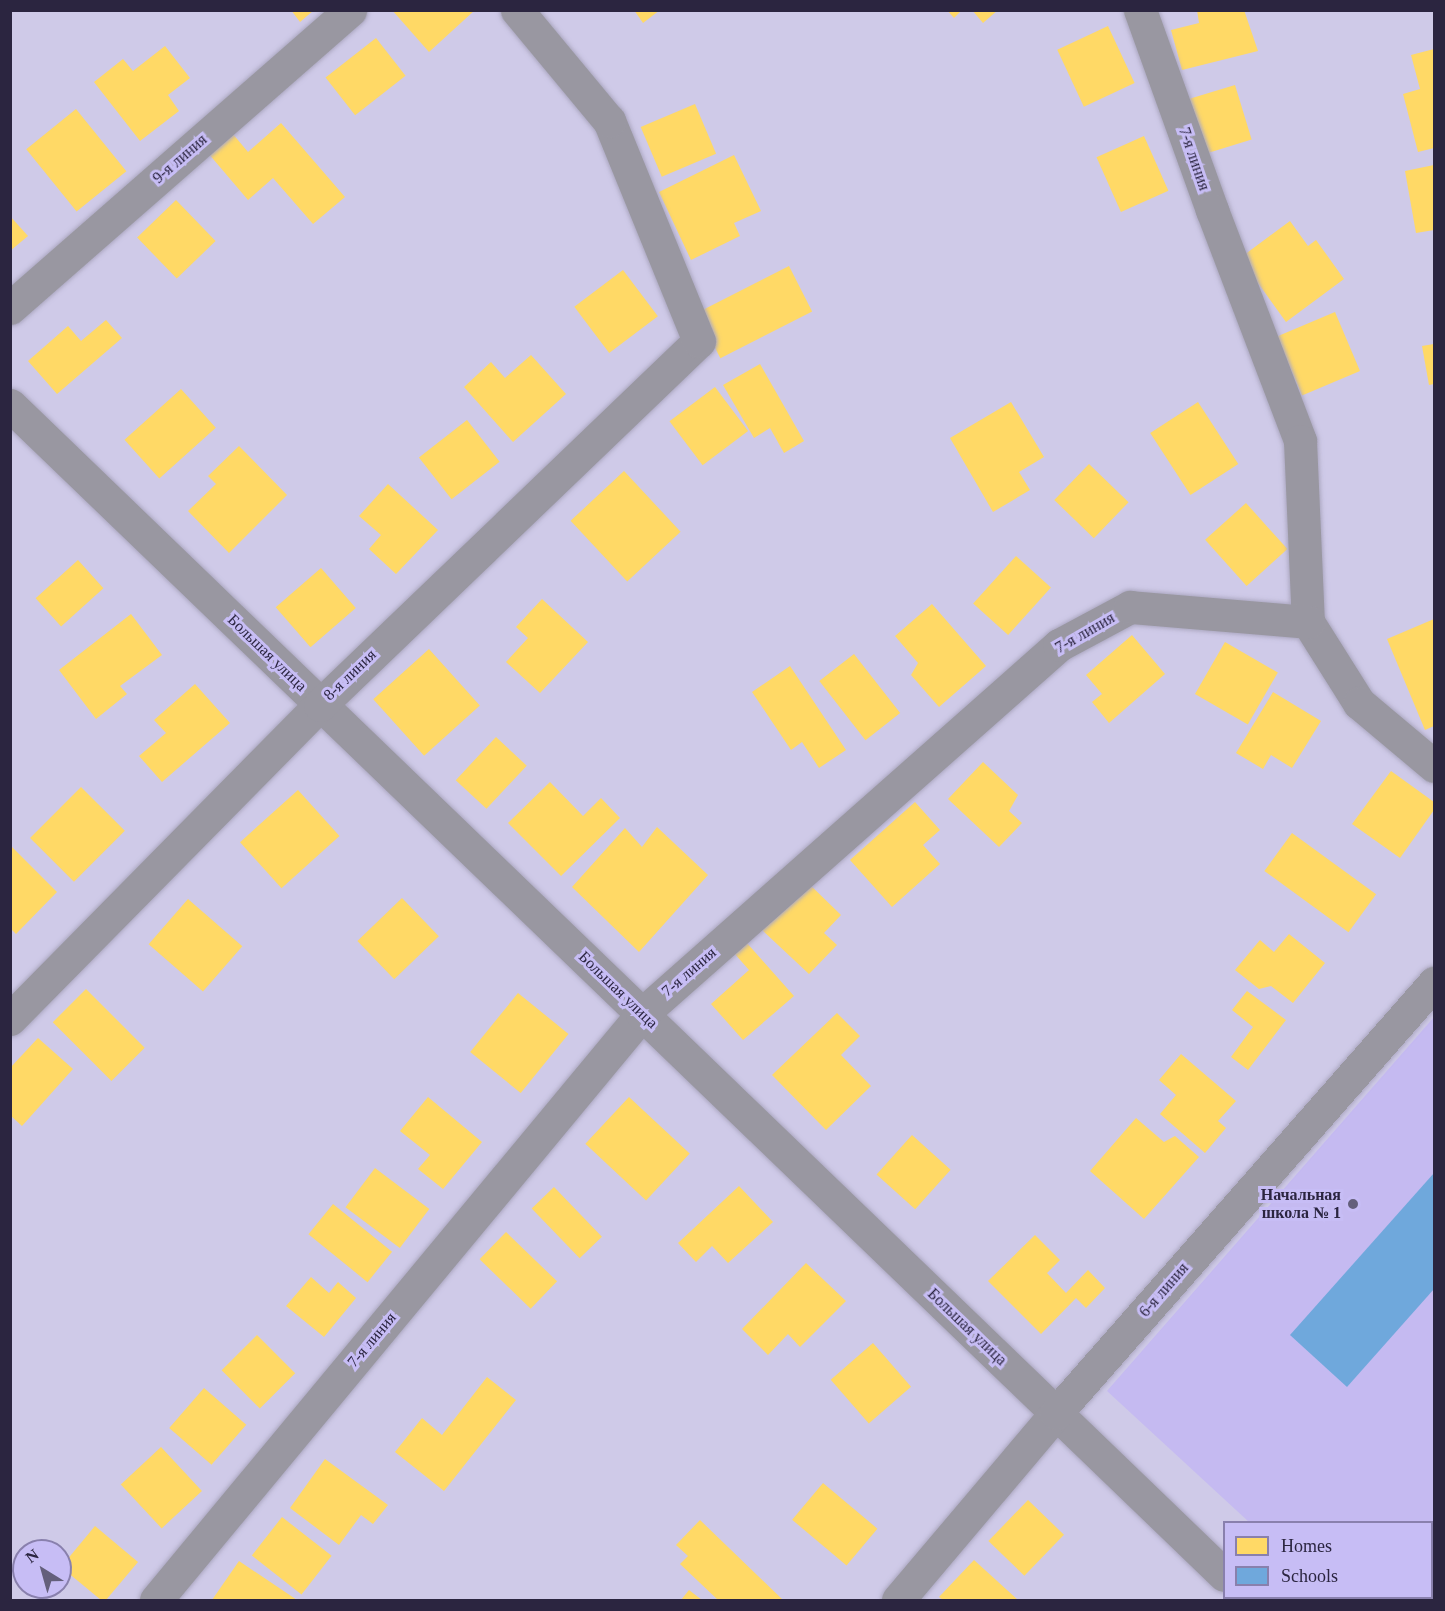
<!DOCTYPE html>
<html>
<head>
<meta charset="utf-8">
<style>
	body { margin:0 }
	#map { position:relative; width:1445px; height:1611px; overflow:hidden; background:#cfcae8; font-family:"Times New Roman",serif }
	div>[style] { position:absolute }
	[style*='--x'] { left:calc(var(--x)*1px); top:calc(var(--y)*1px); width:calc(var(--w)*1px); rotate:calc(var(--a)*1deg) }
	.built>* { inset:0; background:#c5baf1 }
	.homes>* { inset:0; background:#ffd966; transform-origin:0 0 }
	.schools>* { inset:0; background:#6fa8dc }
	.roads { filter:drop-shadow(0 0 2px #aca8c1) drop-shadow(0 0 2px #aca8c1) }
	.street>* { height:33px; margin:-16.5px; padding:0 16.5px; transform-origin:16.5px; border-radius:16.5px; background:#9997a1 }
	.dots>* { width:16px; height:16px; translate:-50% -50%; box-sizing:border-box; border:3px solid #c7bdf5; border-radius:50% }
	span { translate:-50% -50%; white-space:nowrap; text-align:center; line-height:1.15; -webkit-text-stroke:6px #c7bdf5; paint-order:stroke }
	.street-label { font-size:16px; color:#2b2540 }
	.poi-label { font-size:16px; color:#2b2540; font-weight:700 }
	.right { translate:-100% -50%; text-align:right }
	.frame { position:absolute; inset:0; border:12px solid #2b2540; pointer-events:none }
	.legend { position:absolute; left:1223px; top:1521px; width:210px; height:78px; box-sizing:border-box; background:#c7bdf5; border:2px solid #8980ad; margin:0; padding:8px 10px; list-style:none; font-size:18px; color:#2b2540 }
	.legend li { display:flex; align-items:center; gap:12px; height:30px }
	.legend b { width:30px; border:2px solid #8980ad }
	.north { position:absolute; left:12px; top:1539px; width:60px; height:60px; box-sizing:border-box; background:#c7bdf5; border:2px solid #8980ad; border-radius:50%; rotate:323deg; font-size:16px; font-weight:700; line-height:24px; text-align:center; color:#2b2540 }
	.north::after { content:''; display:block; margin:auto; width:21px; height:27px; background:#645f7b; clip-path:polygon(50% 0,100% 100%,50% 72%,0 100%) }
</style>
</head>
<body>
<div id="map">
	<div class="built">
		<div style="clip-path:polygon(1434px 1017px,1434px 1600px,1307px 1600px,1304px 1598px,1432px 1598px,1432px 1522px,1249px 1522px,1107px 1391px)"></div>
	</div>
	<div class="homes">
		<div style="clip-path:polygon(291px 10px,314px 10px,300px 22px)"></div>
		<div style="clip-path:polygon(392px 10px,475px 10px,429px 52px)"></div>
		<div style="clip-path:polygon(634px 10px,660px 10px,643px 23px)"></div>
		<div style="clip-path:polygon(947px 10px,962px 10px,954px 18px)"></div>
		<div style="clip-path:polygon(972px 10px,998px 10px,983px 23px)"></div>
		<div style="clip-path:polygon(1197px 10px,1244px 10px,1258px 51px,1182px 70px,1171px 30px,1199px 23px)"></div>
		<div style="left:1108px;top:26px;width:63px;height:56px;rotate:65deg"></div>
		<div style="left:376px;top:38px;width:48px;height:64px;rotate:52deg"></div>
		<div style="clip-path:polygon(165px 46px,190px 78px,168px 95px,179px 111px,140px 141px,94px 82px,123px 59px,133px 71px)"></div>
		<div style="clip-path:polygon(1434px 49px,1434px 148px,1418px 152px,1403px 94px,1420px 89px,1411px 55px)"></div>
		<div style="left:1235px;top:85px;width:57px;height:50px;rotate:73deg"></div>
		<div style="left:695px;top:104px;width:54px;height:59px;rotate:67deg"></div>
		<div style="left:76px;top:109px;width:80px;height:64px;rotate:51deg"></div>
		<div style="clip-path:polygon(281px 123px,345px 197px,313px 224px,273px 178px,248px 200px,208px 153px,232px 133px,248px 152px)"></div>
		<div style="left:1144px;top:136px;width:60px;height:52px;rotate:66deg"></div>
		<div style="clip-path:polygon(734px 155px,761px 211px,734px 223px,740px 236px,691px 260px,659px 192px)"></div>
		<div style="clip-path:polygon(1434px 165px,1434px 230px,1416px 233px,1405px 171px)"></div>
		<div style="left:176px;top:200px;width:57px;height:54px;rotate:46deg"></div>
		<div style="clip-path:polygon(10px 216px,28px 236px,10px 251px)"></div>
		<div style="clip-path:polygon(1290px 221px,1308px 246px,1316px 240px,1344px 279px,1286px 322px,1240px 258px)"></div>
		<div style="left:789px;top:266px;width:51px;height:103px;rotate:63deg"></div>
		<div style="left:623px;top:270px;width:58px;height:61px;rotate:53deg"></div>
		<div style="left:1335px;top:312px;width:64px;height:63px;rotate:67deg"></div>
		<div style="clip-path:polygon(106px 320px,122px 338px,57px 394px,28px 361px,68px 326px,81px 341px)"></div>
		<div style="clip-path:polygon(1434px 344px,1434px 384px,1429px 385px,1422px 346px)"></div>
		<div style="clip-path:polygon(531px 355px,566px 394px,513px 442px,464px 387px,491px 362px,505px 378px)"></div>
		<div style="clip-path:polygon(760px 364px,804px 441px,784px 453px,770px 428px,754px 438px,723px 385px)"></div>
		<div style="left:715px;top:387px;width:55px;height:57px;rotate:53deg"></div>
		<div style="left:181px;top:389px;width:52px;height:76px;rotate:48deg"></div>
		<div style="clip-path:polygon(1011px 402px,1044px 457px,1019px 472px,1030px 490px,993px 512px,950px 438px)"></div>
		<div style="left:1198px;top:402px;width:74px;height:57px;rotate:57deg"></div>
		<div style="left:467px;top:420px;width:53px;height:61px;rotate:52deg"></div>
		<div style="clip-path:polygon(239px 446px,287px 495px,229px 553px,188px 511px,216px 484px,208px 476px)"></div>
		<div style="left:1089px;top:464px;width:55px;height:50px;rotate:44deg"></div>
		<div style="left:624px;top:471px;width:83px;height:73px;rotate:47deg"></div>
		<div style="clip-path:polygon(388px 484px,438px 530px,396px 574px,369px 549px,381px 535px,359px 516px)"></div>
		<div style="left:1246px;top:503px;width:62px;height:55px;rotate:48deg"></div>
		<div style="left:1016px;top:556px;width:47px;height:64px;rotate:42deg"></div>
		<div style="left:78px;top:560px;width:38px;height:57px;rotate:48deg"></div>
		<div style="left:321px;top:568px;width:53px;height:60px;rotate:49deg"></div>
		<div style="clip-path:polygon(542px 599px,588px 642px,540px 693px,506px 662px,528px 638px,516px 627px)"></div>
		<div style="clip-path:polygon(932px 604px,986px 666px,939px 707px,911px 675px,918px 663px,895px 636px)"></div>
		<div style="clip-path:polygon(131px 614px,162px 655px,120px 686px,127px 694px,96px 719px,59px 670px)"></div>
		<div style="clip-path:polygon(1434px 619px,1434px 726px,1425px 730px,1387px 639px)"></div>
		<div style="clip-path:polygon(1132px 635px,1165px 674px,1109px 723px,1092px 702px,1102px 694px,1086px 675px)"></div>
		<div style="left:1225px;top:642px;width:61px;height:60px;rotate:30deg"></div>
		<div style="left:429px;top:649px;width:76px;height:75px;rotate:48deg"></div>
		<div style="left:854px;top:654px;width:75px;height:44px;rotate:52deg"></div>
		<div style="clip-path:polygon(790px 666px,846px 750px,819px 768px,802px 742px,791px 750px,752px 692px)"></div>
		<div style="clip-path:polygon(195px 684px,230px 723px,162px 782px,139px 756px,166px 733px,154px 720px)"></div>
		<div style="clip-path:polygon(1273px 692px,1321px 721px,1292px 768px,1271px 755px,1263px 769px,1236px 753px)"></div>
		<div style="left:496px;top:737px;width:42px;height:59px;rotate:43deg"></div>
		<div style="clip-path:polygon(983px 762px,1018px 795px,1009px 811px,1022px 823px,999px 847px,948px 799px)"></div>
		<div style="clip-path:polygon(1391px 771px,1434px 802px,1434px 810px,1400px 858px,1352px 824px)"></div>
		<div style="clip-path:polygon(550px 782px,583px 816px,601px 798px,620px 818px,561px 876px,508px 823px)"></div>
		<div style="left:81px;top:787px;width:62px;height:72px;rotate:45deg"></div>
		<div style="left:298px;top:790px;width:62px;height:78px;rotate:48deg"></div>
		<div style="clip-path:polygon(915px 802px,940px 830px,923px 845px,940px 864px,892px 907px,850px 860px)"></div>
		<div style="clip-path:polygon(657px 827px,708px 875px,639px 952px,572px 887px,625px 828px,642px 847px)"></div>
		<div style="left:1292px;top:833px;width:104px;height:47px;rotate:36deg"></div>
		<div style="clip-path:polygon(10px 845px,57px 892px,16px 934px,10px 928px)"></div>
		<div style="clip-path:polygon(806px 881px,841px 915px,824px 933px,837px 945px,809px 974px,760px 928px)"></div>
		<div style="left:402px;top:898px;width:53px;height:62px;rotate:46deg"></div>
		<div style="left:188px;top:899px;width:72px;height:60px;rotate:41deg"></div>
		<div style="clip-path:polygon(1289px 934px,1325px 963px,1293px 1003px,1271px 986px,1259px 989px,1235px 970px,1260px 940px,1274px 952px)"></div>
		<div style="clip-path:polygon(746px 942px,794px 996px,743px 1040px,711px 1004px,749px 970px,734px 953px)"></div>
		<div style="left:86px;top:989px;width:83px;height:47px;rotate:45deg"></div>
		<div style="clip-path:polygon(1247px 991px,1286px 1020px,1248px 1070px,1231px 1057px,1253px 1027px,1232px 1010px)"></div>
		<div style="left:518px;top:993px;width:65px;height:76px;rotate:39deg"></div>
		<div style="clip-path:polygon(837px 1013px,860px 1036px,841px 1055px,871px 1086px,826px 1130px,772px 1075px)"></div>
		<div style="clip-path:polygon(38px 1038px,73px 1069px,22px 1126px,10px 1115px,10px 1068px)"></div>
		<div style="clip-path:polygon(1181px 1054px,1236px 1101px,1218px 1121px,1226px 1128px,1205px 1153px,1160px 1114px,1176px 1095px,1159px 1080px)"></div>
		<div style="clip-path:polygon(428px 1097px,482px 1142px,443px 1189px,418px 1169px,430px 1155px,400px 1131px)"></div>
		<div style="left:629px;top:1097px;width:83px;height:64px;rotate:43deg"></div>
		<div style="clip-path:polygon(1136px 1118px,1164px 1142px,1175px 1136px,1199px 1157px,1144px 1219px,1090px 1171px)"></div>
		<div style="left:912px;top:1135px;width:52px;height:53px;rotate:42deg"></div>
		<div style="left:375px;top:1168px;width:68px;height:49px;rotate:37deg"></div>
		<div style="clip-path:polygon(739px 1186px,773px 1222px,728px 1263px,712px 1246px,696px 1262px,678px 1243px)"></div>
		<div style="left:554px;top:1187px;width:69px;height:31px;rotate:46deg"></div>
		<div style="left:333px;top:1204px;width:76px;height:39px;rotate:39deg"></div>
		<div style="left:506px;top:1232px;width:71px;height:38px;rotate:44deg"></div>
		<div style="clip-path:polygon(1035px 1235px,1060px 1260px,1047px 1273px,1066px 1293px,1088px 1270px,1105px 1288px,1086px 1308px,1076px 1298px,1041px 1334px,988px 1281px)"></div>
		<div style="clip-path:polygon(806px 1263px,846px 1301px,800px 1347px,788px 1334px,768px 1355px,742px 1329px)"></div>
		<div style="clip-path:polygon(311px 1277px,329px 1293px,338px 1282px,356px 1298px,324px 1337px,286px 1306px)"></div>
		<div style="left:257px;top:1335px;width:54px;height:50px;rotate:45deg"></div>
		<div style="left:873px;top:1343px;width:58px;height:56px;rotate:49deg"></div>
		<div style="clip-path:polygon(487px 1377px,516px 1400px,444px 1491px,395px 1452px,422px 1418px,442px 1435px)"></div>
		<div style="left:204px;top:1388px;width:56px;height:53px;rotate:41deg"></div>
		<div style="left:161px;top:1447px;width:60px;height:55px;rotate:47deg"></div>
		<div style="clip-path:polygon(325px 1459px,388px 1505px,373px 1524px,361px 1515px,339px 1545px,290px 1508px)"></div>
		<div style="left:823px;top:1483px;width:71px;height:48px;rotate:40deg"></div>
		<div style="left:1028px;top:1500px;width:50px;height:57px;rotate:44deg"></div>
		<div style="left:282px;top:1517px;width:63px;height:49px;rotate:38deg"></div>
		<div style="clip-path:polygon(700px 1520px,783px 1600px,718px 1600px,680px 1564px,688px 1556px,676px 1545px)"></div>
		<div style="clip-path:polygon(95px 1526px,138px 1562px,106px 1600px,101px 1600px,61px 1567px)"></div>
		<div style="clip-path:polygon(974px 1560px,1018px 1600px,943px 1600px,939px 1597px)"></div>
		<div style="clip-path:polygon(239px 1561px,297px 1600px,212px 1600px)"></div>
		<div style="clip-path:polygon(689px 1590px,702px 1600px,681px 1600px)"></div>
	</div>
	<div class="schools">
		<div style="clip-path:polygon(1434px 1173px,1434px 1289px,1347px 1387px,1290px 1335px)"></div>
	</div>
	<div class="roads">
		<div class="street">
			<div style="--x:1140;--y:10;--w:213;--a:70.2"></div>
			<div style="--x:1212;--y:210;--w:247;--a:69.1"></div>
			<div style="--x:1300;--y:441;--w:181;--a:87.5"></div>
			<div style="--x:1308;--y:622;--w:96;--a:57.8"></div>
			<div style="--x:1359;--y:703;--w:98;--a:40"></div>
			<div style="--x:10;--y:308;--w:452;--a:-41.2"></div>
			<div style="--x:10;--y:405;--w:1686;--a:43.94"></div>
			<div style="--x:10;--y:1019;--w:441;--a:-45.4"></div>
			<div style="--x:320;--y:705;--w:525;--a:-43.84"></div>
			<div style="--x:699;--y:341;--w:238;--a:-112.2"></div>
			<div style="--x:609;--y:121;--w:144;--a:-129.7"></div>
			<div style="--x:1248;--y:1598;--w:4;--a:34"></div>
			<div style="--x:156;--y:1600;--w:761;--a:-50.33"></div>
			<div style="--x:642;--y:1014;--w:557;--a:-41.51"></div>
			<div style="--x:1059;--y:645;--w:81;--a:-28.2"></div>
			<div style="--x:1130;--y:607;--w:179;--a:4.8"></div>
			<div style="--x:898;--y:1600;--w:245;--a:-49.8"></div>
			<div style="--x:1056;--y:1413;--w:573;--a:-48.68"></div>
		</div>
	</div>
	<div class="dots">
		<div style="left:1353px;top:1204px;background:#645f7b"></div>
	</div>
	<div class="street-label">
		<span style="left:180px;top:159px;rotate:-41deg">9-я линия</span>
		<span style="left:1194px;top:159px;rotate:71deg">7-я линия</span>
		<span style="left:1085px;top:633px;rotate:-30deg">7-я линия</span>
		<span style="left:267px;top:653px;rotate:44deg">Большая улица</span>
		<span style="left:350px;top:675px;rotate:-44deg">8-я линия</span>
		<span style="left:689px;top:972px;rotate:-41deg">7-я линия</span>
		<span style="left:618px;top:990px;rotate:44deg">Большая улица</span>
		<span style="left:1164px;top:1290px;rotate:-49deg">6-я линия</span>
		<span style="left:967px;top:1327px;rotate:44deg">Большая улица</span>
		<span style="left:372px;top:1340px;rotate:-50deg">7-я линия</span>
	</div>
	<div class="poi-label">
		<span class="right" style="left:1341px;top:1204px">Начальная<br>школа № 1</span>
	</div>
	<div class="frame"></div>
	<ul class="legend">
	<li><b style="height:16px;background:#ffd966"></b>Homes</li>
	<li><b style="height:16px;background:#6fa8dc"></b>Schools</li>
	</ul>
	<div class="north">N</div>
</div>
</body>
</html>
